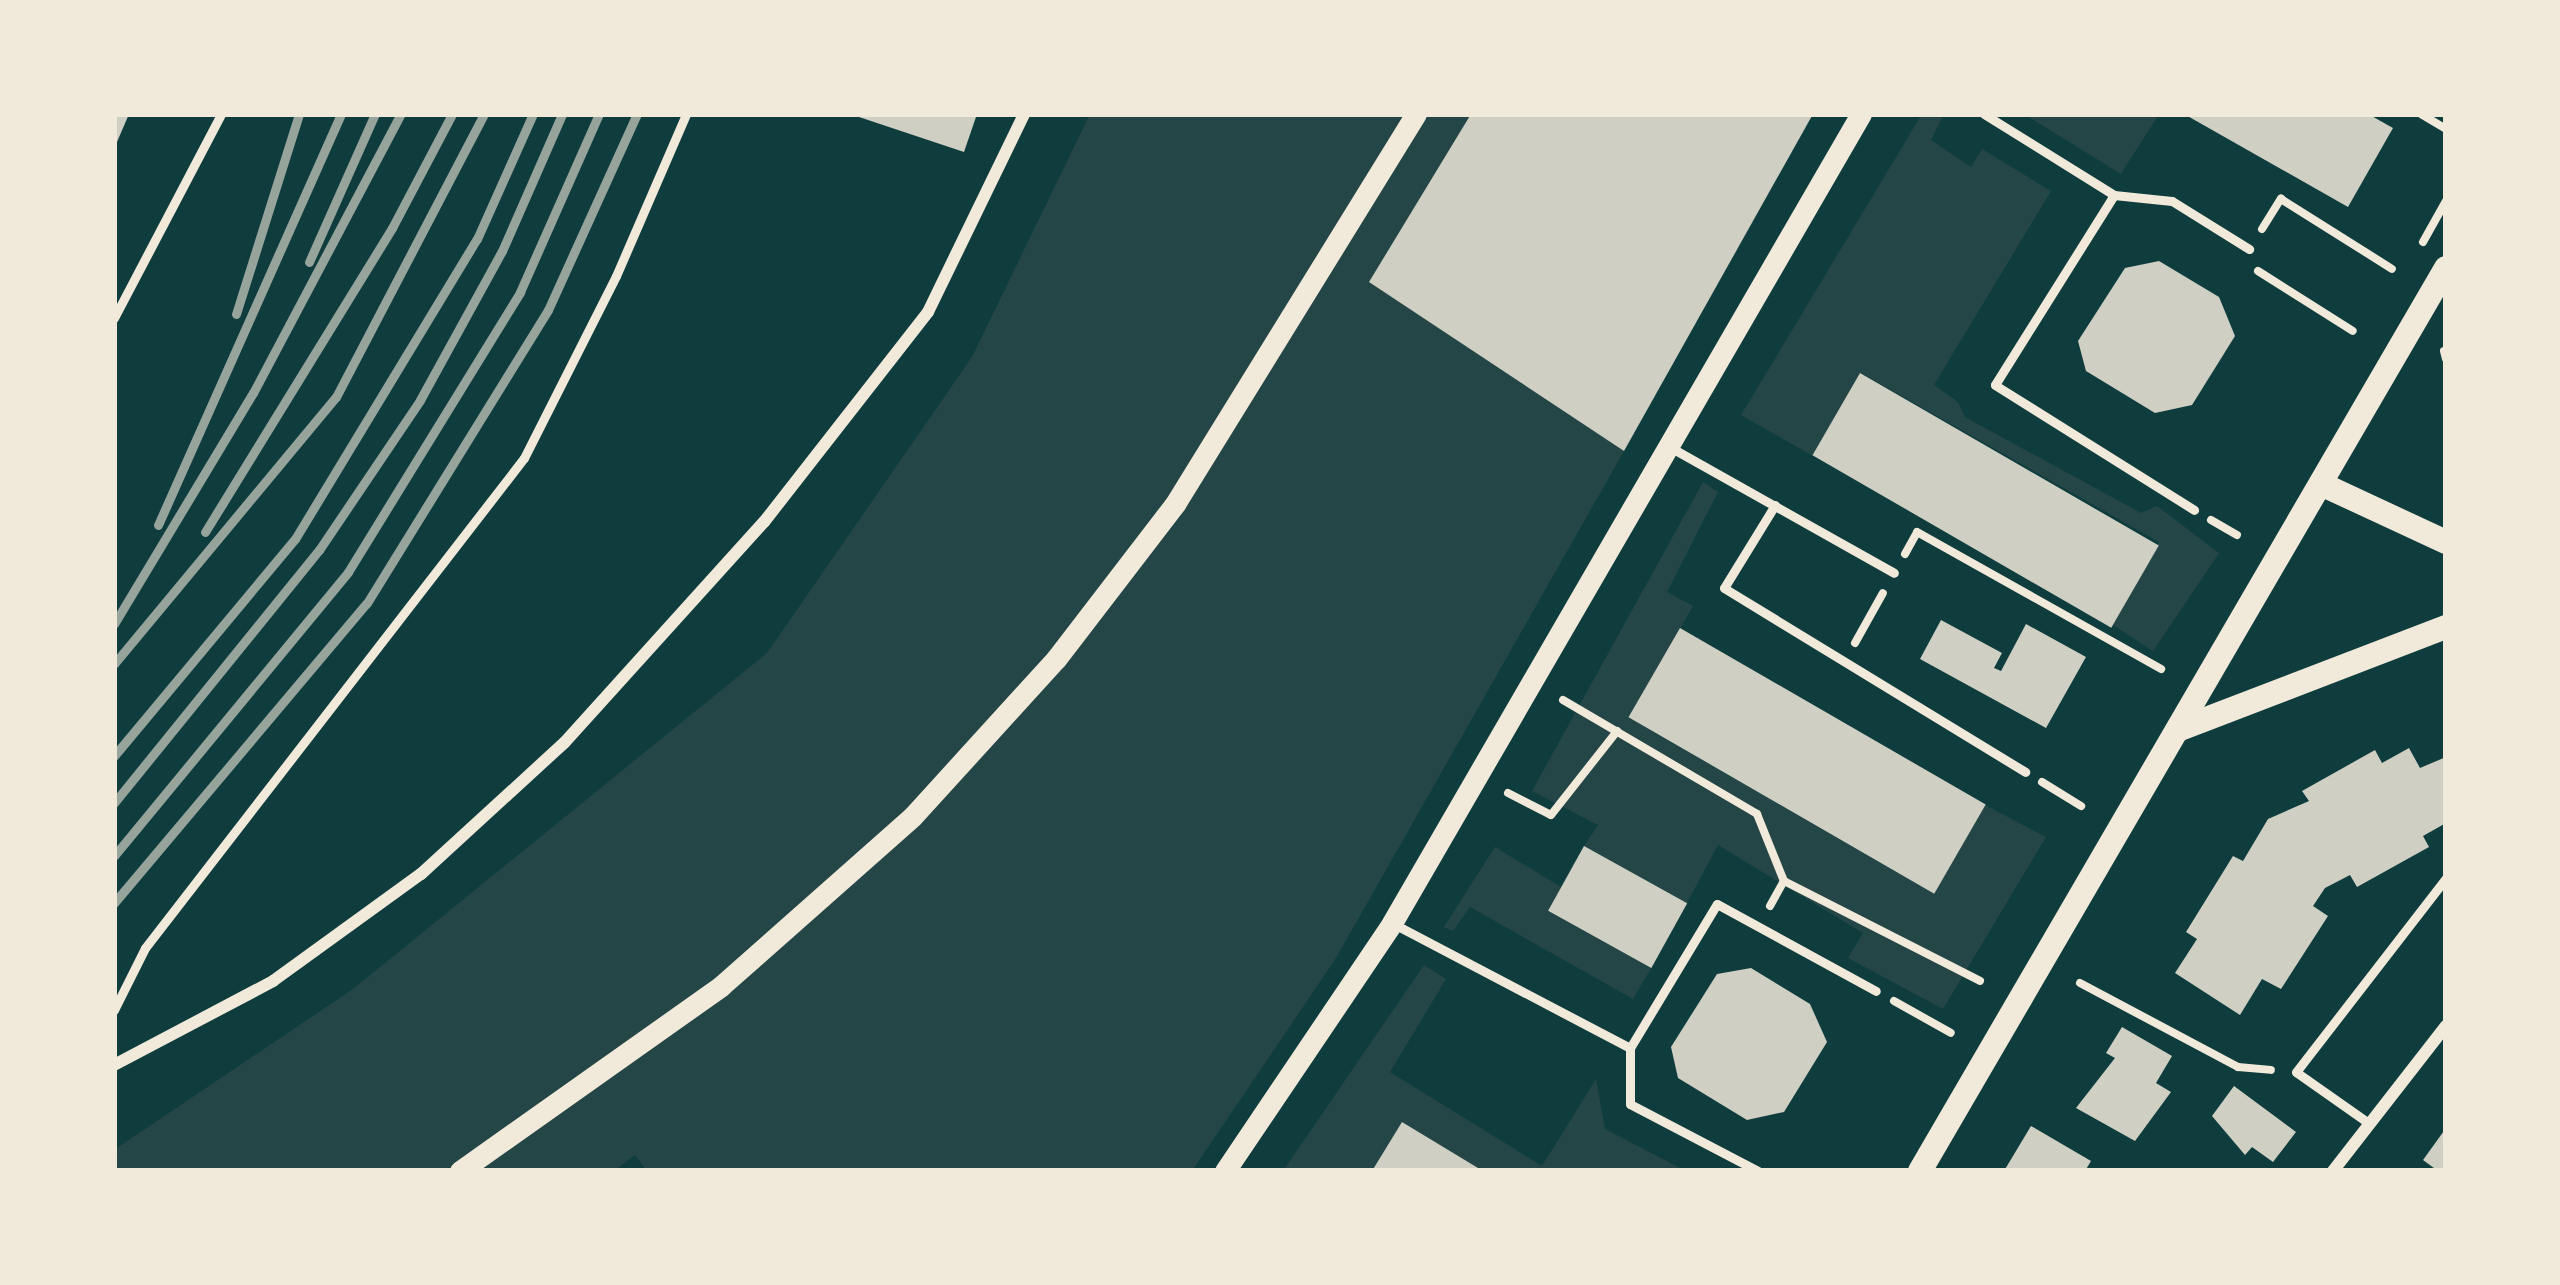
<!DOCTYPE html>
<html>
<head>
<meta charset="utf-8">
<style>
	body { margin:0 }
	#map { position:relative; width:2560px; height:1285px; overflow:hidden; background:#0f3d3e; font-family:Mulish,sans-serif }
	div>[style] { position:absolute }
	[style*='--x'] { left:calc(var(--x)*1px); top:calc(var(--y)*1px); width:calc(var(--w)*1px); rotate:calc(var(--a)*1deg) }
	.green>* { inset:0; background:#244646 }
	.building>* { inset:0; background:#cfcfc3; transform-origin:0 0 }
	.path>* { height:8px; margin:-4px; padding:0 4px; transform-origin:4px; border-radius:4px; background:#f1e9da }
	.service>* { height:9px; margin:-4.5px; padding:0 4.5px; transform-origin:4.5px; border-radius:4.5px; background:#f1e9da }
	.minor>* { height:12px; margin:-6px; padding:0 6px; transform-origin:6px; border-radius:6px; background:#f1e9da }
	.tertiary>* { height:21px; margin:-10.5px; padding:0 10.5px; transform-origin:10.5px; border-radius:10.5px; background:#f1e9da }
	.secondary>* { height:24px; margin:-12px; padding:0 12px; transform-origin:12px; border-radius:12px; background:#f1e9da }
	.rail>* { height:9px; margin:-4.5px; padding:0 4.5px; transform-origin:4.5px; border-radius:4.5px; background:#97a49c }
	span { translate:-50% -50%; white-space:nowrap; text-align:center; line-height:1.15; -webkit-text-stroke:10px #f1e9da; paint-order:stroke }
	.frame { position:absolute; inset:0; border:117px solid #f1e9da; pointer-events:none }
</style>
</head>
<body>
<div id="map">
	<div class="green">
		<div style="clip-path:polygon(1090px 114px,1471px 114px,1441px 166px,1624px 451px,1336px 958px,1192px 1171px,647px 1171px,635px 1155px,614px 1171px,114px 1171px,114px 1150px,353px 989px,767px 653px,972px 357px)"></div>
		<div style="clip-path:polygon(1922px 114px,1944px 114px,1931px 140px,1971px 167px,1982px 149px,2051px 191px,1934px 385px,1958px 402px,1965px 417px,2141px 513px,2157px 506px,2219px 553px,2153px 651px,2113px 625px,2159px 542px,1861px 373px,1813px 456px,1741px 415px)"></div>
		<div style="clip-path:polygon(2024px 114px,2159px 114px,2121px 174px)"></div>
		<div style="clip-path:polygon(1703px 482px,1718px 492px,1667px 592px,1693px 606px,1629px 718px,1933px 893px,1985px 805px,2046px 837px,1943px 1009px,1848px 958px,1863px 933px,1718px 845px,1687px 903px,1584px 846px,1598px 825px,1532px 791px)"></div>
		<div style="clip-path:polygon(1495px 847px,1561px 887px,1549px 911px,1652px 967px,1633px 999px,1470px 907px,1453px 931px,1444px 927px)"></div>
		<div style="clip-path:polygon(1424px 965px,1446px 979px,1390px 1072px,1542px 1166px,1596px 1079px,1605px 1129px,1686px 1171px,1483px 1171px,1402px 1122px,1372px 1171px,1283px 1171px)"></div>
	</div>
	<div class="building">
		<div style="clip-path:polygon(114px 114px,129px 114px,114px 149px)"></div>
		<div style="clip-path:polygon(850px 114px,977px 114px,964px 152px)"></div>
		<div style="clip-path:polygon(1471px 114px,1813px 114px,1624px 451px,1369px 282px)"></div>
		<div style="clip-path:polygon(2184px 114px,2368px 114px,2393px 128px,2348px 207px)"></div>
		<div style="clip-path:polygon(2159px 261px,2219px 297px,2235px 336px,2192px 405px,2155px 413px,2086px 371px,2078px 341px,2125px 268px)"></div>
		<div style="left:1860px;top:373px;width:345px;height:95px;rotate:30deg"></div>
		<div style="clip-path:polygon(1941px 620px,2002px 653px,1994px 668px,2001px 671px,2026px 624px,2086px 657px,2046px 728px,1920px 659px)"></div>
		<div style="left:1680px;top:628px;width:353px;height:103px;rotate:30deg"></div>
		<div style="clip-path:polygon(2409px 748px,2420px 768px,2446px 757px,2446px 823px,2423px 836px,2429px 847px,2357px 887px,2350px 875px,2325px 888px,2313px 906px,2328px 916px,2281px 989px,2262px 979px,2240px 1015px,2175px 973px,2197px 939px,2186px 932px,2233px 856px,2243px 861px,2268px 819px,2309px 801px,2302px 791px,2375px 750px,2382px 763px)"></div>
		<div style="left:1584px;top:846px;width:118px;height:74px;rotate:29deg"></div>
		<div style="clip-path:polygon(1751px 968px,1810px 1004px,1827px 1042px,1784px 1112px,1747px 1120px,1678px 1078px,1671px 1047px,1717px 974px)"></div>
		<div style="clip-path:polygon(2122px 1027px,2172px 1056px,2156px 1083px,2171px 1092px,2135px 1141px,2076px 1108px,2115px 1058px,2106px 1053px)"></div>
		<div style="clip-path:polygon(2234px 1086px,2296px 1132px,2273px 1162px,2252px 1147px,2245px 1155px,2212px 1116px)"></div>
		<div style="clip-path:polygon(1402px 1122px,1483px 1171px,1372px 1171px)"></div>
		<div style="clip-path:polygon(2031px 1126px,2091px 1161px,2085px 1171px,2004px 1171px)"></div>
		<div style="clip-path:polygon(2446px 1128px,2446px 1171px,2438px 1171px,2423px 1160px)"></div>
	</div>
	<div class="path">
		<div style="--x:2421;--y:114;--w:29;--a:31"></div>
		<div style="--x:2262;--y:229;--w:36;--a:-58"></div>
		<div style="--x:2281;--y:199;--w:131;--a:32.2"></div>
		<div style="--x:2423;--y:242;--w:47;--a:-60.7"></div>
		<div style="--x:2258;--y:271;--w:112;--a:32.3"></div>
		<div style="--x:2444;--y:351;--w:8;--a:76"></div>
		<div style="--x:2211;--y:520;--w:30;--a:30"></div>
		<div style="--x:1905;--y:554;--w:25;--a:-61"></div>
		<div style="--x:1917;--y:532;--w:280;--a:29.3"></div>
		<div style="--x:1855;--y:643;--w:57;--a:-60.8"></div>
		<div style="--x:1563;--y:700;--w:225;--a:30.4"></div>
		<div style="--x:1757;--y:814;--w:72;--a:68.1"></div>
		<div style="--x:1784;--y:881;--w:220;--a:27"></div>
		<div style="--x:2042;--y:782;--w:46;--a:31.6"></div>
		<div style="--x:1508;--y:793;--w:48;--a:27.1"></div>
		<div style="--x:1551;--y:815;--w:107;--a:-51.8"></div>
		<div style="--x:1770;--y:906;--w:29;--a:-61"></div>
		<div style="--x:2080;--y:983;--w:179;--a:28"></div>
		<div style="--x:2238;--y:1067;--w:33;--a:5"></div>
		<div style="--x:1894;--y:1001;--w:65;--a:29.3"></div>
	</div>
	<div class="service">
		<div style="--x:1984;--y:114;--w:153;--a:31.9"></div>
		<div style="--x:2114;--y:195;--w:224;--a:122.1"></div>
		<div style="--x:1995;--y:385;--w:235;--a:32.1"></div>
		<div style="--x:2114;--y:195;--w:58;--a:5.9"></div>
		<div style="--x:2172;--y:201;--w:91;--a:31.9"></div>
		<div style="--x:114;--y:318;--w:230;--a:-62.3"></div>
		<div style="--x:1668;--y:446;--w:259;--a:29.3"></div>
		<div style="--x:1775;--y:505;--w:97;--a:121.6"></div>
		<div style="--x:1724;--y:588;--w:353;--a:31.4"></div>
		<div style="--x:1392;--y:923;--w:269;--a:27.7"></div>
		<div style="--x:114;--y:1010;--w:69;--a:-63.4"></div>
		<div style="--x:145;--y:948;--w:619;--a:-52.28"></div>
		<div style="--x:524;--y:458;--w:204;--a:-63.2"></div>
		<div style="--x:616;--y:276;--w:176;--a:-66.6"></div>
		<div style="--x:2370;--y:1124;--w:90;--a:-144.9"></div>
		<div style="--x:2296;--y:1072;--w:245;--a:-52.3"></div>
		<div style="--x:1758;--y:1171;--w:144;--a:-152.4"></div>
		<div style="--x:1630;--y:1104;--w:56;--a:-90"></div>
		<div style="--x:1630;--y:1048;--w:168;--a:-58.9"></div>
		<div style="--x:1717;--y:904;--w:181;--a:28.7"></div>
	</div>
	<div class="minor">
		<div style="--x:114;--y:1065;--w:180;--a:-27.8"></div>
		<div style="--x:273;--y:981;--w:183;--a:-35.9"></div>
		<div style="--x:421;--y:874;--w:195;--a:-42.5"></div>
		<div style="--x:565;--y:742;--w:297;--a:-47.9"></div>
		<div style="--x:764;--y:522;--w:266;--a:-52"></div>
		<div style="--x:928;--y:312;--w:220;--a:-64.1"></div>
		<div style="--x:2333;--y:1171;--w:184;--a:-52.1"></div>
	</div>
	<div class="tertiary">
		<div style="--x:460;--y:1171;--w:320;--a:-35.3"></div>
		<div style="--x:721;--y:986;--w:256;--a:-41.5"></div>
		<div style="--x:913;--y:816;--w:212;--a:-47.7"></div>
		<div style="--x:1056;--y:659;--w:195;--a:-52.5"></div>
		<div style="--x:1175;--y:504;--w:458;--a:-58.3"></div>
		<div style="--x:1225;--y:1171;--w:299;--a:-56"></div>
		<div style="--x:1392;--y:923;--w:935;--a:-59.9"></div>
	</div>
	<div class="secondary">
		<div style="--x:2321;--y:484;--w:138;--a:24.9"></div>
		<div style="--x:2180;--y:729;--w:285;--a:-21"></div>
		<div style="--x:1920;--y:1171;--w:1045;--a:-59.78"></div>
	</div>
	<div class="rail">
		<div style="--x:309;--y:262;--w:162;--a:-66"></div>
		<div style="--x:236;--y:314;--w:210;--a:-72.5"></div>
		<div style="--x:158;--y:525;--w:450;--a:-66"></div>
		<div style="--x:205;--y:532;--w:357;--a:-58.4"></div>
		<div style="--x:392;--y:228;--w:129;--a:-62.2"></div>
		<div style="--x:114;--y:624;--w:270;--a:-59"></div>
		<div style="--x:253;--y:393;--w:316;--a:-62.1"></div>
		<div style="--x:114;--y:664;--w:347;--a:-50.3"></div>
		<div style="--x:336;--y:397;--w:319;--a:-62.4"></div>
		<div style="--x:114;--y:756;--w:283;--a:-50.2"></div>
		<div style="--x:295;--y:539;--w:351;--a:-58.8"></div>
		<div style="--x:477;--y:239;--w:137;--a:-65.9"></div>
		<div style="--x:114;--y:803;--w:326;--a:-51"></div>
		<div style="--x:319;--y:550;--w:181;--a:-56"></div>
		<div style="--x:420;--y:400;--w:170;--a:-61.2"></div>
		<div style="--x:502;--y:251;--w:150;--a:-66.3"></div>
		<div style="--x:114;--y:856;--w:368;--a:-50.5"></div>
		<div style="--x:348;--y:572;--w:329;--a:-58.4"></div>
		<div style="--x:520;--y:292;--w:195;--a:-66.1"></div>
		<div style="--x:114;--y:903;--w:392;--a:-49.9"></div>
		<div style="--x:367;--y:603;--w:344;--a:-58.3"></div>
		<div style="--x:548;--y:310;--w:215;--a:-65.6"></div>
	</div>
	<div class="frame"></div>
</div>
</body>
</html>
